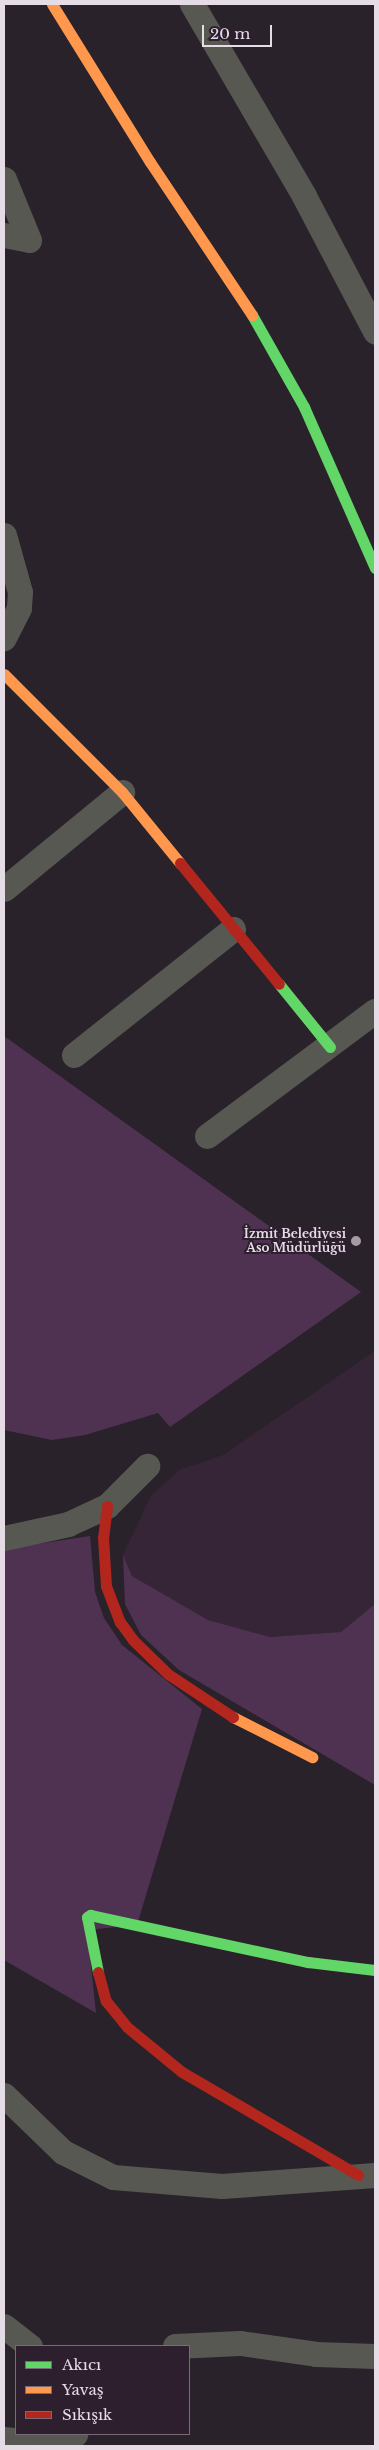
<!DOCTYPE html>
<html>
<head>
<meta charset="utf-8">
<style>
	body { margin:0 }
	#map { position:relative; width:379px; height:2450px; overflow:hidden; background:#2a222a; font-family:"Libre Baskerville",serif }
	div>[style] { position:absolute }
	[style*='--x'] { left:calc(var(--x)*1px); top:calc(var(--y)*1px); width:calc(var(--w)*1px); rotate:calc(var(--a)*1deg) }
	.built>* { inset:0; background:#362537 }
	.green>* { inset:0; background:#4f3251 }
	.street>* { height:25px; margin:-12.5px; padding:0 12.5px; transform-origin:12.5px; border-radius:12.5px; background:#575852 }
	.fast>* { height:11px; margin:-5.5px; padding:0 5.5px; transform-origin:5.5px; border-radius:5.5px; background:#63d668 }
	.slow>* { height:11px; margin:-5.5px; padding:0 5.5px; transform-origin:5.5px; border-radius:5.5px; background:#ff974d }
	.jam>* { height:11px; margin:-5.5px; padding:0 5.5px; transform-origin:5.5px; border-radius:5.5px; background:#b3261e }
	.dots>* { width:14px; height:14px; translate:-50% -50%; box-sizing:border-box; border:2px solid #2d1f2e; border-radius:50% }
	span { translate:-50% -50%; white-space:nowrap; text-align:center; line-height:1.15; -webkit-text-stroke:4px #2d1f2e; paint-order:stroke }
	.poi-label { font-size:12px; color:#e6dce6; font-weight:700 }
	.right { translate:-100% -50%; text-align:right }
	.frame { position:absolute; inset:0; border:5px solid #e6dce6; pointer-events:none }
	.legend { position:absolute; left:15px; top:2345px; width:175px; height:90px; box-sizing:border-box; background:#2d1f2e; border:1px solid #776b78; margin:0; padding:6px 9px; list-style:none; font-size:15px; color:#e6dce6 }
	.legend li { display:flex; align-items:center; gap:10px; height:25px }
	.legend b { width:25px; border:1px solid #776b78 }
	.scale { position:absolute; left:202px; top:25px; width:70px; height:22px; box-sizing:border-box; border:2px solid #e6dce6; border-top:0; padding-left:6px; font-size:15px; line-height:18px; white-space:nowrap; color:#e6dce6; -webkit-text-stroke:4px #2d1f2e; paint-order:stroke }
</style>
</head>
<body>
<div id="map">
	<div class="built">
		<div style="clip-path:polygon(375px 1351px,375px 1604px,341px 1632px,270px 1637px,208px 1620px,132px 1576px,123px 1555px,151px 1496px,179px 1470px,223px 1455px)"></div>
	</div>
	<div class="green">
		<div style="clip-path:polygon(4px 1036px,361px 1292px,170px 1427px,158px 1413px,85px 1435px,52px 1440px,4px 1430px)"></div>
		<div style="clip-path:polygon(90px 1536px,95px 1592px,104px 1618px,122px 1645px,202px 1709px,137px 1925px,87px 1930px,96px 2013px,4px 1960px,4px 1549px)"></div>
		<div style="clip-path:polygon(123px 1555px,132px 1576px,208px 1620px,270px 1637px,341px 1632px,375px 1604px,375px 1785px,179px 1670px,141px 1635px,125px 1604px)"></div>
	</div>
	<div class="street">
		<div style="--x:192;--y:4;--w:222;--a:59.7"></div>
		<div style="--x:304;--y:196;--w:153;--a:62.3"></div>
		<div style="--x:4;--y:179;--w:66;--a:67.7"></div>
		<div style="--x:4;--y:235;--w:25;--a:11"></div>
		<div style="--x:4;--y:535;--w:59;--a:74.3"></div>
		<div style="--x:20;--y:592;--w:16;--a:94"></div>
		<div style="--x:19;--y:608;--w:34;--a:117"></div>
		<div style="--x:4;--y:889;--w:153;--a:-39.4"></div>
		<div style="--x:74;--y:1055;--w:203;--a:-38.4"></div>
		<div style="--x:207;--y:1136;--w:209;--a:-36.7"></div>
		<div style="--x:4;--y:1538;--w:66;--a:-12.3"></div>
		<div style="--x:68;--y:1524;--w:43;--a:-24.8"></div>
		<div style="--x:107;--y:1506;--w:57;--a:-45"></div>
		<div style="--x:4;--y:2095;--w:82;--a:44"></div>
		<div style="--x:63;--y:2152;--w:56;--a:26.6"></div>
		<div style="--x:113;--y:2177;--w:109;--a:4.7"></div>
		<div style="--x:222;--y:2186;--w:153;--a:-4.1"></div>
		<div style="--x:4;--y:2326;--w:33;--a:38"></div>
		<div style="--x:175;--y:2346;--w:65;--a:-2.6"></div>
		<div style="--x:240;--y:2343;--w:77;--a:8.2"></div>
		<div style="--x:316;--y:2354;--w:59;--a:1.9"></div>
		<div style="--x:4;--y:2439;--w:42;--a:6.8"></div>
		<div style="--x:46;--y:2444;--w:31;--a:-19"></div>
	</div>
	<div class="fast">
		<div style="--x:252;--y:315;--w:106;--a:60.5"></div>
		<div style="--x:304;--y:407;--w:176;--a:66.2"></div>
		<div style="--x:279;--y:984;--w:81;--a:51"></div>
		<div style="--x:98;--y:1972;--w:56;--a:-101.3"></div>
		<div style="--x:87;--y:1917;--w:4;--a:-34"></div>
		<div style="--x:90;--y:1915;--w:223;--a:12.2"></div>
		<div style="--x:308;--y:1962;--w:67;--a:6.8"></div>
	</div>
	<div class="slow">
		<div style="--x:52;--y:4;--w:186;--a:58.2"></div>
		<div style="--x:150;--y:162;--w:184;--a:56.3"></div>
		<div style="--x:4;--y:674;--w:167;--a:45"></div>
		<div style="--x:122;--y:792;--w:92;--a:50.8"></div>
		<div style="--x:233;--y:1717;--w:89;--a:26.9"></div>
	</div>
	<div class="jam">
		<div style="--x:180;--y:863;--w:156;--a:50.7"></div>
		<div style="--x:107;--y:1506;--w:31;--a:97"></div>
		<div style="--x:103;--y:1537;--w:49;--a:86.5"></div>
		<div style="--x:106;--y:1586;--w:39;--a:69"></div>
		<div style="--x:120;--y:1622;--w:22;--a:54"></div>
		<div style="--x:133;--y:1640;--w:49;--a:44.2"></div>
		<div style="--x:168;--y:1674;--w:78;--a:33.5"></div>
		<div style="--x:98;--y:1972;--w:30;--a:75"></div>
		<div style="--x:106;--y:2001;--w:33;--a:51"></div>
		<div style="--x:127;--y:2027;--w:71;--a:39.3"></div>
		<div style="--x:182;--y:2072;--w:204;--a:30.3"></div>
	</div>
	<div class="dots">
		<div style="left:356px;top:1241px;background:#a49ba4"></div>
	</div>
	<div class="poi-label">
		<span class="right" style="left:346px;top:1241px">İzmit Belediyesi<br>Aso Müdürlüğü</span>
	</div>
	<div class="frame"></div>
	<ul class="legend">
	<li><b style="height:6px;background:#63d668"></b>Akıcı</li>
	<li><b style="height:6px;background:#ff974d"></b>Yavaş</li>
	<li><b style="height:6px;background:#b3261e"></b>Sıkışık</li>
	</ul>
	<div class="scale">20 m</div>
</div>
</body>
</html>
